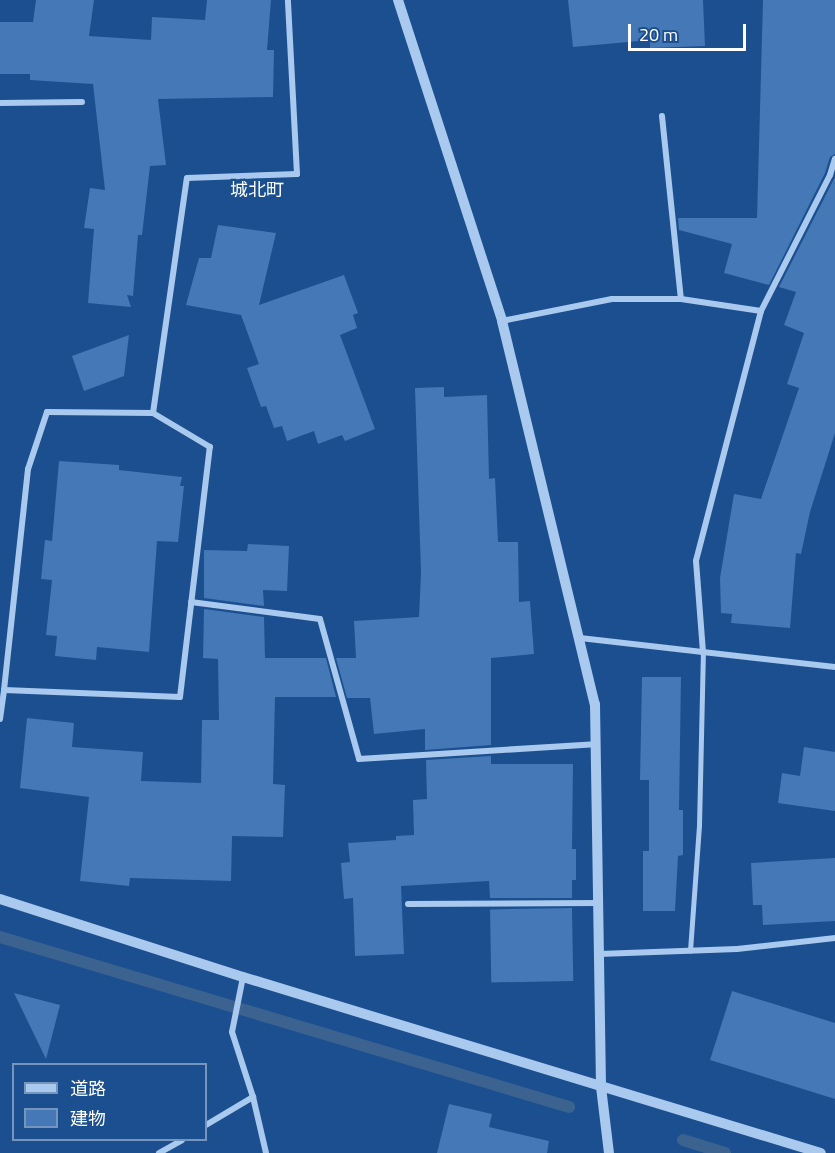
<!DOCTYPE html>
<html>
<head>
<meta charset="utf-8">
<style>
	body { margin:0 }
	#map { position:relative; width:835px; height:1153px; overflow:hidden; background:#1b4f8f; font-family:"Titillium Web","Noto Sans JP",sans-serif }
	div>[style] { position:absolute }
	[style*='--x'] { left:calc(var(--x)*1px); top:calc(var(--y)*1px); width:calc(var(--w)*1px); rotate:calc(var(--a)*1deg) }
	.stream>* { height:12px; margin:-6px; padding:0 6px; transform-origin:6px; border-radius:6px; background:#3c6290 }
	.building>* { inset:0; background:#4478b7; transform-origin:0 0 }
	.service>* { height:4.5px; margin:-2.25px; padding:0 2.25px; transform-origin:2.25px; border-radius:2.25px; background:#a9c9ee }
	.minor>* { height:6px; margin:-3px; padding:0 3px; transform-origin:3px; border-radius:3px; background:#a9c9ee }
	.tertiary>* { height:10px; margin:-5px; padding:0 5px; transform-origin:5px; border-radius:5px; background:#a9c9ee }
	span { translate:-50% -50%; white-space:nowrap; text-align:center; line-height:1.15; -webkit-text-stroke:4.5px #1b4f8f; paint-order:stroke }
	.quarter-label { font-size:18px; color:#fff }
	.legend { position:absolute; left:12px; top:1063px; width:195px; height:78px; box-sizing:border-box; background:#1b4f8f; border:2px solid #7695bc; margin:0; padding:8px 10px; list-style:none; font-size:18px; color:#fff }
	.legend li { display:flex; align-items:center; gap:12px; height:30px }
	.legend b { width:30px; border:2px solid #7695bc }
	.scale { position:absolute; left:628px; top:24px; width:118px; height:27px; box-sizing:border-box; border:3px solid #fff; border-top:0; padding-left:8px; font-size:18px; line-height:21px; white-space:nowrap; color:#fff; -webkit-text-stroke:4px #1b4f8f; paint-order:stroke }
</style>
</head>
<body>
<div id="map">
	<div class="stream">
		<div style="--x:0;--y:937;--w:594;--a:16.63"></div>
		<div style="--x:683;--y:1140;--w:44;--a:17.2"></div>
	</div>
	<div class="building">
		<div style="clip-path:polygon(36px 0,94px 0,89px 36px,151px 40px,152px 17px,205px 20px,207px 0,271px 0,267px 50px,274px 50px,273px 97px,158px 99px,166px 165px,150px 166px,142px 235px,138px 235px,133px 296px,127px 295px,131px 307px,88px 303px,94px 229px,84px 228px,90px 188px,105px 190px,93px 84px,30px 80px,30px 74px,0 74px,0 22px,33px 22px)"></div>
		<div style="clip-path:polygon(568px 0,703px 0,705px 46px,650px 48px,650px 40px,573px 47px)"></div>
		<div style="clip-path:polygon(763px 0,835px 0,835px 154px,830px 157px,825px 173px,769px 285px,724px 273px,732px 244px,679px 230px,678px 218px,757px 218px)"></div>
		<div style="clip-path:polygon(835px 177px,835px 433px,810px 512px,801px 554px,796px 553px,790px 628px,731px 623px,732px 614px,721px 613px,720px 578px,734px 494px,761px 499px,799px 388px,787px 384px,804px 333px,784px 325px,796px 292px,779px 287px)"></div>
		<div style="clip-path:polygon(218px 225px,276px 233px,259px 305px,344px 275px,358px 313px,353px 315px,357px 328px,340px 335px,375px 429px,345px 441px,342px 435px,318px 444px,314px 431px,287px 441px,282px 426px,274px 428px,266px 406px,261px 407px,247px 368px,259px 364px,241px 315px,186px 305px,199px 258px,211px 258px)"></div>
		<div style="clip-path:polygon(129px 335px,124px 376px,84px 391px,72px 356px)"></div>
		<div style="clip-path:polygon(444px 387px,444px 397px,487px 395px,489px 479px,495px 478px,498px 542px,518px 542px,519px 602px,530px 601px,534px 654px,491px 658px,491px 745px,425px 750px,425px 729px,374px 734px,370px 698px,347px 698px,336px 658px,356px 658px,354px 621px,419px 617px,421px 573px,415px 388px)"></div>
		<div style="clip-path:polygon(59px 461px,119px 465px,119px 470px,182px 477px,180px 486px,184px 486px,178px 542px,157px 541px,149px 652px,97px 647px,96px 660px,55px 656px,57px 636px,46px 635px,52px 580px,41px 579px,45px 540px,52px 541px)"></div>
		<div style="clip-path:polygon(248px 544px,289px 546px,287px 591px,263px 590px,264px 606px,204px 598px,204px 550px,247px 551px)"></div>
		<div style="clip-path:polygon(204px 609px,264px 617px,265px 658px,326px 658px,336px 697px,275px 697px,273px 784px,285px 785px,283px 837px,232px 836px,231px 881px,130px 878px,129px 886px,80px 881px,89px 797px,20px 788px,27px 718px,74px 723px,72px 747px,143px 752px,141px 781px,201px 783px,202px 720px,219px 720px,218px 659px,203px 658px)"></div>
		<div style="clip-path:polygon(642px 677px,681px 677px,679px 810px,683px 810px,683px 855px,678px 856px,675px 911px,643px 911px,643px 851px,649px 851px,649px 780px,640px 780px)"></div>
		<div style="clip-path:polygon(804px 747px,835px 752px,835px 811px,778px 803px,782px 773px,800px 776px)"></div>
		<div style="clip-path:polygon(491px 756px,491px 764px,573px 764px,572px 849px,576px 849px,576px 880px,572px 880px,572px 898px,490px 898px,489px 881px,401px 886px,404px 954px,355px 956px,353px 898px,344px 899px,341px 863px,350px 862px,348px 843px,396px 840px,396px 836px,414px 835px,413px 800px,427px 799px,426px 760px)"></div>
		<div style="clip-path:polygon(835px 858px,835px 921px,763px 925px,762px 905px,753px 905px,751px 863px)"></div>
		<div style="left:572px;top:908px;width:73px;height:82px;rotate:89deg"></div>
		<div style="clip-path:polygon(732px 991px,835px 1023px,835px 1099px,710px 1060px)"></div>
		<div style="clip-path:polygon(14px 993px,60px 1005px,46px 1059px)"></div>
		<div style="clip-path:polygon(449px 1104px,492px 1114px,489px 1127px,549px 1141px,547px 1153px,437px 1153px)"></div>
	</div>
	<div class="service">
		<div style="--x:690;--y:951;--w:125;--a:-85.9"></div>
		<div style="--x:699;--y:826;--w:173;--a:-88.7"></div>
	</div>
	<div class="minor">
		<div style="--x:0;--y:103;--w:82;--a:-0.7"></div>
		<div style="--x:662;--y:116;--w:184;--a:84.1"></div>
		<div style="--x:761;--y:311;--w:153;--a:-63.1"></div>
		<div style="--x:830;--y:175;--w:17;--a:-73"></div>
		<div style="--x:502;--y:321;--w:112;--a:-11.3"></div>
		<div style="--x:612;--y:299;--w:69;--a:0"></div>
		<div style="--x:681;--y:299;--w:81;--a:8.5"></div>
		<div style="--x:761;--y:311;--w:258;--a:104.6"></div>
		<div style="--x:696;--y:561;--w:92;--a:85.6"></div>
		<div style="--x:153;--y:413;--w:237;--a:-81.8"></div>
		<div style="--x:187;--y:178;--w:110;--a:-2.1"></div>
		<div style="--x:297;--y:174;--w:174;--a:-93"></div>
		<div style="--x:191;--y:602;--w:130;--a:7.5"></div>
		<div style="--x:320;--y:619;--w:145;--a:74.4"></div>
		<div style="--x:359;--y:759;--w:236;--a:-3.6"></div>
		<div style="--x:580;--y:638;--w:257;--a:6.5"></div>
		<div style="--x:0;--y:719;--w:29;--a:-82"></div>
		<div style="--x:4;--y:690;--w:176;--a:2.3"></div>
		<div style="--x:180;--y:697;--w:252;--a:-83.2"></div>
		<div style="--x:210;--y:447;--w:66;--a:-149.2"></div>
		<div style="--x:153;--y:413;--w:106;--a:-179.5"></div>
		<div style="--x:47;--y:412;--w:60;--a:108.4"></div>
		<div style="--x:28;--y:469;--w:222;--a:96.2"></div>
		<div style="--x:408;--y:904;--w:190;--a:-0.3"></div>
		<div style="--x:599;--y:954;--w:138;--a:-2.1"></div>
		<div style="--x:737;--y:949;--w:99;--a:-6.4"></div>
		<div style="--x:243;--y:977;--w:56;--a:101.3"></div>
		<div style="--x:232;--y:1032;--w:68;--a:72.1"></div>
		<div style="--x:253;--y:1097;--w:57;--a:76.9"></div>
		<div style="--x:206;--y:1125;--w:55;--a:-30.8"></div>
		<div style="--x:159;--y:1153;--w:26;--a:-29"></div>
	</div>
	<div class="tertiary">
		<div style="--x:398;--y:0;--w:337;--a:72"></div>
		<div style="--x:502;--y:321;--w:394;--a:76.4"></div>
		<div style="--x:595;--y:704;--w:383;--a:89.1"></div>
		<div style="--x:601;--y:1087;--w:66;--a:83.1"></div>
		<div style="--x:0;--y:899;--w:255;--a:17.8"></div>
		<div style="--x:243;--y:977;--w:604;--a:16.94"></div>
	</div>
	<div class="quarter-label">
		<span style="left:257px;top:190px">城北町</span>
	</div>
	<ul class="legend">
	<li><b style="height:8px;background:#a9c9ee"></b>道路</li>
	<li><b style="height:16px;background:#4478b7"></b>建物</li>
	</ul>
	<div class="scale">20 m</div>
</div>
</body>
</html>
